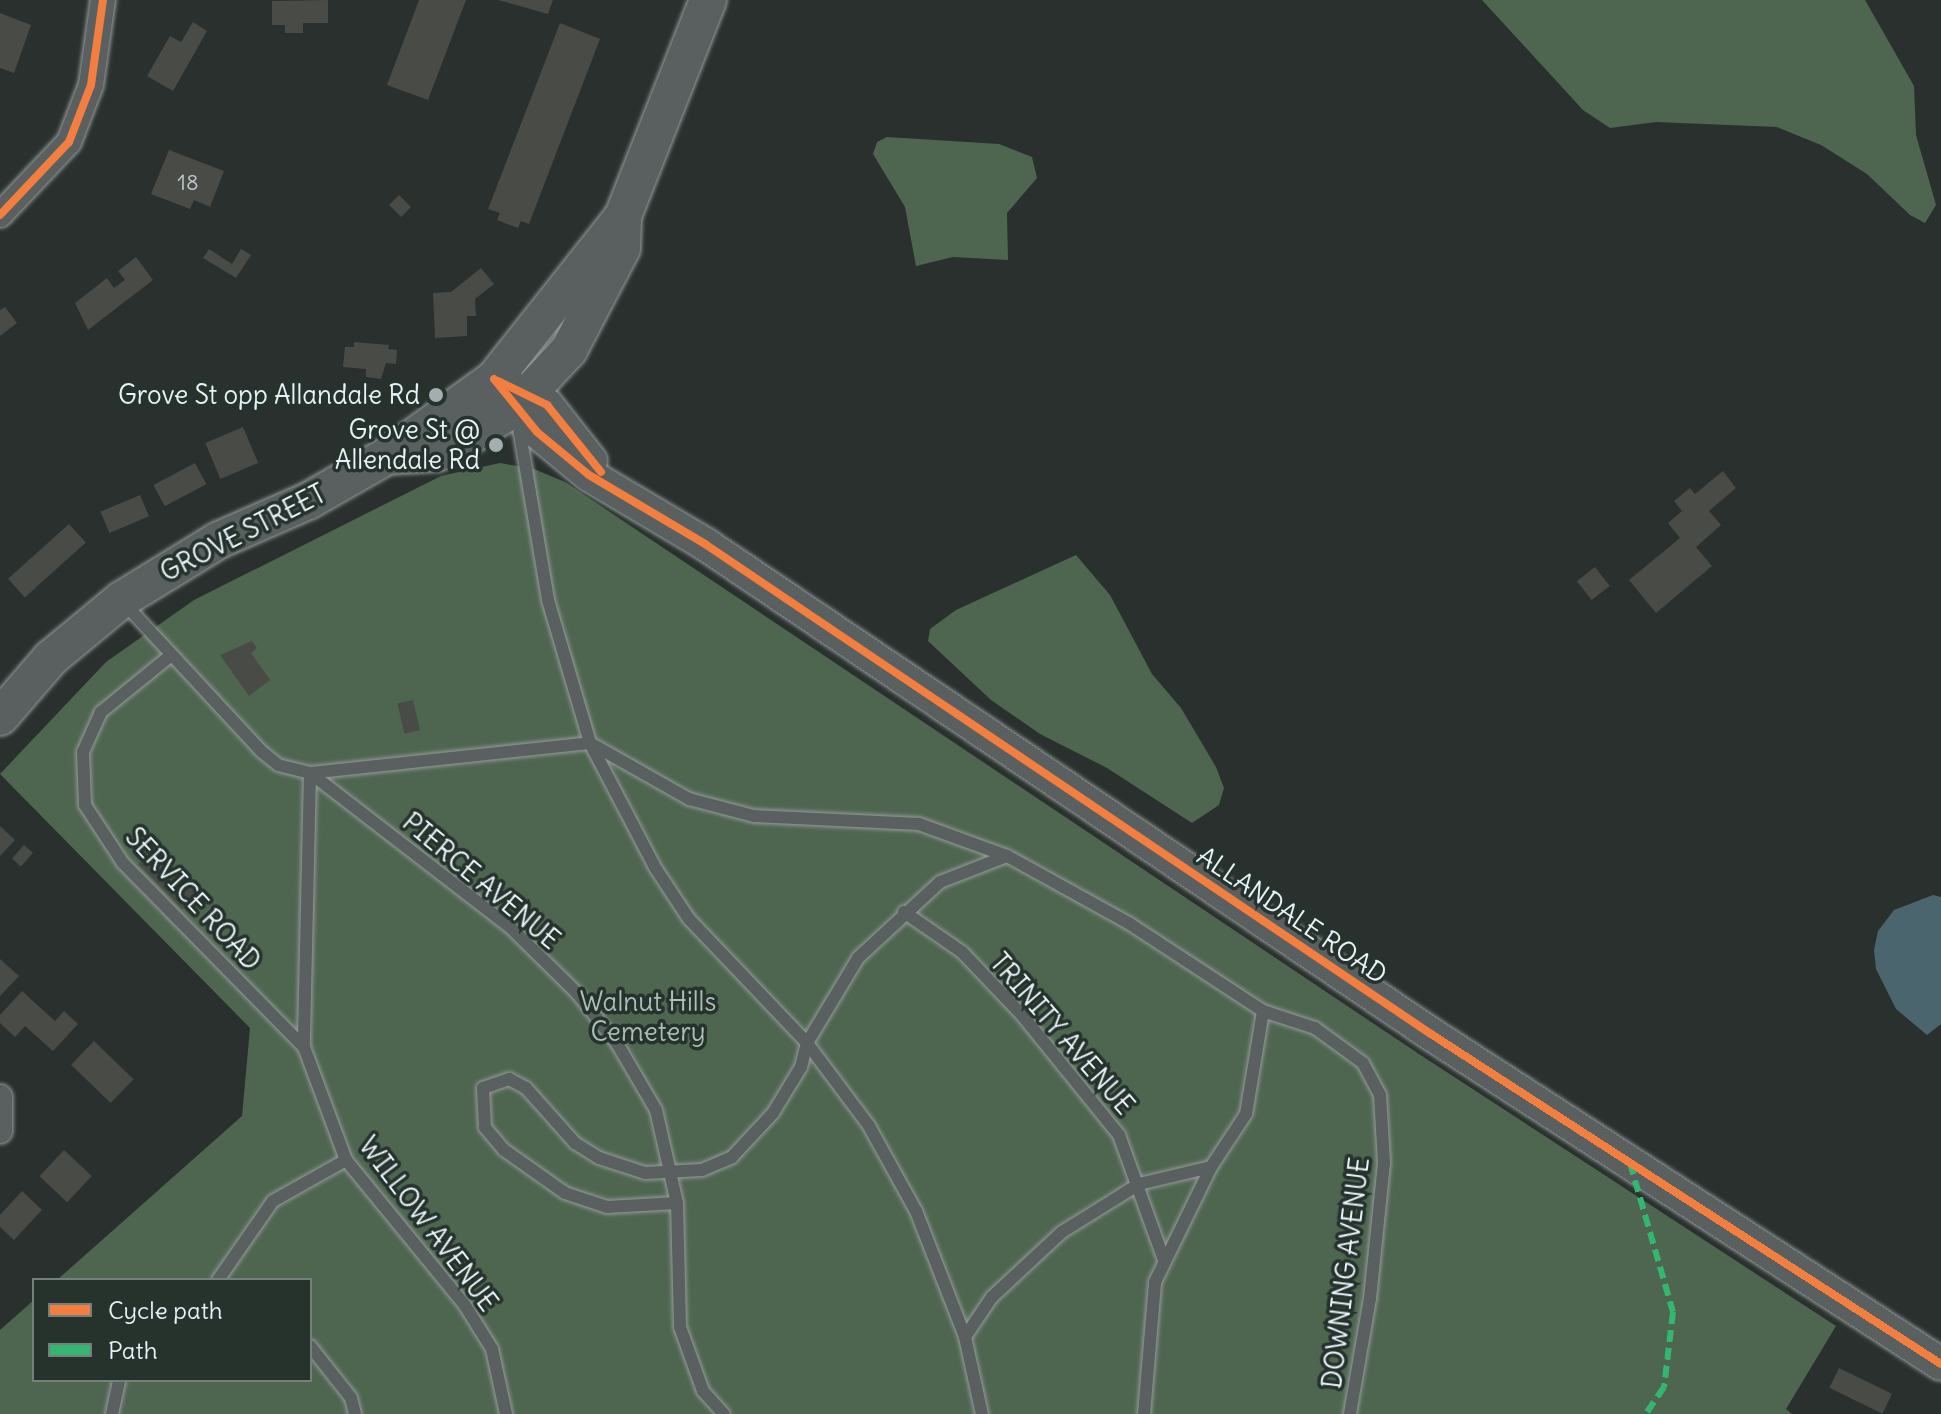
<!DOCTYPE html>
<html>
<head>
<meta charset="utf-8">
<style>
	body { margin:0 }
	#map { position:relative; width:1941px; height:1414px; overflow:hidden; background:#29302d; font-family:Delius,sans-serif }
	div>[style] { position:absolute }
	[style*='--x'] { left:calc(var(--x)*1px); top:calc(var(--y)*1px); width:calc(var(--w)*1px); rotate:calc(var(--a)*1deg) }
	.green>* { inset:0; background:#4e6650 }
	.water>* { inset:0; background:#4b656e }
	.building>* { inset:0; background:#494b46; transform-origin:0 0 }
	.roads { filter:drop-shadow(0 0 2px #959a9a) drop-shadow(0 0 2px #959a9a) }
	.service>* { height:12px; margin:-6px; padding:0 6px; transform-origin:6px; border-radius:6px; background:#5a6060 }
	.minor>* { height:24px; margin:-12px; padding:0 12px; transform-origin:12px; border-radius:12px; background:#5a6060 }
	.tertiary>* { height:32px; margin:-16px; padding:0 16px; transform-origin:16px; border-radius:16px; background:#5a6060 }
	.secondary>* { height:36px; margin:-18px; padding:0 18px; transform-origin:18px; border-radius:18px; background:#5a6060 }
	.quiet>* { height:6px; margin-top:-3px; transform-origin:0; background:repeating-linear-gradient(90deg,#33b770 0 12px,transparent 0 18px) }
	.cycleway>* { height:8px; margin:-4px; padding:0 4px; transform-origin:4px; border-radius:4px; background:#f27e40 }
	.dots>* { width:22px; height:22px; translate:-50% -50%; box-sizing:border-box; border:4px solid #26332d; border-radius:50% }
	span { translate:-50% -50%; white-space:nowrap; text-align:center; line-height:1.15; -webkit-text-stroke:7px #26332d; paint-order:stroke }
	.number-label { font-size:22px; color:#c0c8cc }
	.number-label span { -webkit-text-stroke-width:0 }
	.poi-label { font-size:26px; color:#e8f1f8 }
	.right { translate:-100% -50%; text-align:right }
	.street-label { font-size:26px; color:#e8f1f8 }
	.park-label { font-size:26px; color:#adbdb7 }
	.legend { position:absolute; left:32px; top:1278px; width:280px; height:104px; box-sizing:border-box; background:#26332d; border:2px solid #747f7e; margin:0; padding:10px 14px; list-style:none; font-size:24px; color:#e8f1f8 }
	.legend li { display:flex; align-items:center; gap:16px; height:40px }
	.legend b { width:40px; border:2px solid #747f7e }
</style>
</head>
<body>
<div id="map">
	<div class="green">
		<div style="clip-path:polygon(1482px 0,1865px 0,1914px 86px,1916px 135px,1936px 205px,1925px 223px,1910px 215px,1867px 174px,1821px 145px,1777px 127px,1656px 122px,1610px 128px,1583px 110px)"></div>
		<div style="clip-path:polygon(887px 137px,999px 144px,1032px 157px,1037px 178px,1007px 213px,1008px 260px,953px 257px,916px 266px,905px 207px,873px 154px,877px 142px)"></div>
		<div style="clip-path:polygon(500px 463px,534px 469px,565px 482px,1419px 1054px,1836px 1326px,1786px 1409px,1792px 1414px,0 1414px,0 1330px,34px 1300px,34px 1380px,310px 1380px,310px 1280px,57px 1280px,242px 1116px,250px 1028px,0 774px,106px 662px,194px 600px,441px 476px)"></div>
		<div style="clip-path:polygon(1076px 555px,1110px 595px,1152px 674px,1181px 708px,1216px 767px,1224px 788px,1219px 805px,1192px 823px,1107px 768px,1040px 734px,991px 700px,928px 641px,930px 629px,956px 610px)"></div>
	</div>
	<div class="water">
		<div style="clip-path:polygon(1933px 895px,1941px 897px,1941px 1024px,1927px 1035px,1896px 1009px,1876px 969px,1874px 950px,1878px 931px,1894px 910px)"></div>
	</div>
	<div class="building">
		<div style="clip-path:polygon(328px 0,328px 23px,303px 23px,303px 33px,285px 33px,285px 25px,272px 25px,272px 1px)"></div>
		<div style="clip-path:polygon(419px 0,466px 0,428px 100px,387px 85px)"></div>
		<div style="clip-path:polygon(498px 0,553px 0,548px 14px)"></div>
		<div style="clip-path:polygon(0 13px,31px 25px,14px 73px,0 68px)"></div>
		<div style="clip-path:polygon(193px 22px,207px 31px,173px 91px,147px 76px,170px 36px,181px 42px)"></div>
		<div style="clip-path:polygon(560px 23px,600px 39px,529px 224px,521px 221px,518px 228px,497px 220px,500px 213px,488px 209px)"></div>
		<div style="clip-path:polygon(169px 150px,224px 171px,210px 207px,194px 200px,190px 209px,151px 194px)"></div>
		<div style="left:399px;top:195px;width:17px;height:14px;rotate:45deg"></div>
		<div style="clip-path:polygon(209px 249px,232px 264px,241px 249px,251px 255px,236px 278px,203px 258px)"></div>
		<div style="clip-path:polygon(136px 257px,153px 280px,88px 330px,75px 303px,107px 278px,114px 288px,125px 280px,118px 271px)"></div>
		<div style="clip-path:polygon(481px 268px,494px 284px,475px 299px,476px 316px,467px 316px,467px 336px,435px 338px,433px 293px,451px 292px)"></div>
		<div style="clip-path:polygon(5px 307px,17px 323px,0 336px,0 310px)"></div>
		<div style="clip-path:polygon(354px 342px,389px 345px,388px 349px,397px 350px,396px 364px,386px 363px,381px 379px,366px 377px,366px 369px,343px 367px,345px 347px,354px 347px)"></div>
		<div style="left:243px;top:427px;width:39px;height:41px;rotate:67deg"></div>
		<div style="left:195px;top:463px;width:24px;height:47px;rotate:62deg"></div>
		<div style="clip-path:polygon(1723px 471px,1736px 488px,1709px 511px,1721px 525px,1696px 547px,1712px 566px,1656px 613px,1629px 580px,1680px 538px,1668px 523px,1682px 511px,1674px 501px,1690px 488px,1695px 494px)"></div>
		<div style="left:140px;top:495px;width:23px;height:43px;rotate:67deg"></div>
		<div style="left:69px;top:524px;width:25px;height:82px;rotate:48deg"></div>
		<div style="left:1595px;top:567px;width:24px;height:23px;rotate:52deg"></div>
		<div style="clip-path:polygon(252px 641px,257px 648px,251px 653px,270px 680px,249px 696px,220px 655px)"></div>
		<div style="left:413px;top:700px;width:31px;height:16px;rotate:77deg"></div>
		<div style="clip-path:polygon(0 826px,15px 840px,0 856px)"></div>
		<div style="left:24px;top:845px;width:12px;height:18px;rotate:42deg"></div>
		<div style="left:154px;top:849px;width:63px;height:22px;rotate:46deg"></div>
		<div style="clip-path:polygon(0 959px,19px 976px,0 996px)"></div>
		<div style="clip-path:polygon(22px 991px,55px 1021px,64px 1011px,78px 1024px,53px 1051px,25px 1026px,15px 1037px,0 1023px,0 1015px)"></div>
		<div style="left:94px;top:1041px;width:55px;height:33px;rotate:44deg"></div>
		<div style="left:64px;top:1150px;width:38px;height:36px;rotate:43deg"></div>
		<div style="clip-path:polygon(22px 1191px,42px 1210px,14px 1240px,0 1227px,0 1215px)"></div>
		<div style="left:1839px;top:1368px;width:59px;height:22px;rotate:26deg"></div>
	</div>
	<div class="roads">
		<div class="service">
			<div style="--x:518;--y:422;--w:181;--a:80.4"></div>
			<div style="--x:548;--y:600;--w:149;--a:73.6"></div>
			<div style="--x:590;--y:743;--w:142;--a:62.4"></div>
			<div style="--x:656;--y:869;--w:60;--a:56.6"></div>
			<div style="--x:689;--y:919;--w:171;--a:46.4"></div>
			<div style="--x:807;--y:1043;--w:104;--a:53.2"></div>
			<div style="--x:869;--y:1126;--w:97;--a:61.1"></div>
			<div style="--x:916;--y:1211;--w:135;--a:68.7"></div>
			<div style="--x:965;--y:1337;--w:79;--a:77.6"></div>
			<div style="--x:123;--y:602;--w:203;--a:47.2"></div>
			<div style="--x:261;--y:751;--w:22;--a:39"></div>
			<div style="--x:278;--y:765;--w:33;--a:14"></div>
			<div style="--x:310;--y:773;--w:252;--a:37.6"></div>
			<div style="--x:510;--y:927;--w:94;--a:44.6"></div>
			<div style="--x:577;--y:993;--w:66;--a:51.7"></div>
			<div style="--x:618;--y:1045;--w:75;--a:59.7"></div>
			<div style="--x:656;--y:1110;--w:95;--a:77.3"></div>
			<div style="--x:677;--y:1203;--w:124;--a:88.6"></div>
			<div style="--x:680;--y:1327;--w:68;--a:70.2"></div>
			<div style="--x:703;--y:1391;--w:31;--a:48"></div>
			<div style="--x:170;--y:656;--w:89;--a:140.9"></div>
			<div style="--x:101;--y:712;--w:44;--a:114.2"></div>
			<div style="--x:83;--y:752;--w:53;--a:87.8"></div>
			<div style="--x:85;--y:805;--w:69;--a:56.8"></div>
			<div style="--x:123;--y:863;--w:258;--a:45.5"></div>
			<div style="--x:590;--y:743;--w:114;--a:29.5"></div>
			<div style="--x:689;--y:799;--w:67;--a:14.7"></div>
			<div style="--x:754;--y:816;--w:165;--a:2.8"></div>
			<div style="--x:919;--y:824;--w:94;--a:20"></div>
			<div style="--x:1007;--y:856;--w:141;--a:28.9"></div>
			<div style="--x:1130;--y:924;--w:159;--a:33.2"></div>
			<div style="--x:1263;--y:1011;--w:55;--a:18.1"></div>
			<div style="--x:1315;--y:1028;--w:59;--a:36.1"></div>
			<div style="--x:1363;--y:1063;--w:36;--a:62"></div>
			<div style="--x:1380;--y:1095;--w:68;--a:86.6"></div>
			<div style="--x:1384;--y:1163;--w:136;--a:95.9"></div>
			<div style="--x:1370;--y:1298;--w:118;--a:99.8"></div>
			<div style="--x:310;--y:773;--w:274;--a:91.3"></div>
			<div style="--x:304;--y:1047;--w:121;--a:69.6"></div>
			<div style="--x:346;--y:1160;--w:186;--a:50.7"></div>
			<div style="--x:464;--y:1304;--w:53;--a:58.1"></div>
			<div style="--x:492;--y:1349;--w:66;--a:77.8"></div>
			<div style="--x:310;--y:773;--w:282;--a:-6.1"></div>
			<div style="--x:904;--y:912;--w:70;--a:34.6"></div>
			<div style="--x:962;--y:952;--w:86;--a:46.4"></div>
			<div style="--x:1021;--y:1014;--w:156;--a:51"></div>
			<div style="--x:1119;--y:1135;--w:133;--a:70.2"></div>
			<div style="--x:677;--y:1203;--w:70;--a:176.7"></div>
			<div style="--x:607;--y:1207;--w:44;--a:-161.6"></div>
			<div style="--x:565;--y:1193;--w:75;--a:-144.8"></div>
			<div style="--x:504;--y:1150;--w:30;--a:-130"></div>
			<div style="--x:485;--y:1127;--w:39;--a:-93"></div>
			<div style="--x:483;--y:1088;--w:28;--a:-19"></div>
			<div style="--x:509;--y:1079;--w:19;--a:28"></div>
			<div style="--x:526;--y:1088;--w:74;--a:48.3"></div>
			<div style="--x:575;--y:1143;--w:28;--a:32"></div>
			<div style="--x:599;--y:1158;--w:48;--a:18.1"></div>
			<div style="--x:645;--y:1173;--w:57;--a:-3"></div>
			<div style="--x:702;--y:1170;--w:33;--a:-23"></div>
			<div style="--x:732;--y:1157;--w:60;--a:-47"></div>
			<div style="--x:773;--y:1113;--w:54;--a:-58.7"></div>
			<div style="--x:801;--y:1067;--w:25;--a:-76"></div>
			<div style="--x:807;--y:1043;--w:99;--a:-59"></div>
			<div style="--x:858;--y:958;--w:112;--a:-42.8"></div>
			<div style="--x:940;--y:882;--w:72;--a:-21.2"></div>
			<div style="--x:218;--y:1280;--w:96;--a:-55.2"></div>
			<div style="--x:273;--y:1201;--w:84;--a:-29.3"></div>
			<div style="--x:965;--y:1337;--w:48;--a:-56"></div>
			<div style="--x:992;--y:1297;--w:96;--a:-42.9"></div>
			<div style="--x:1062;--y:1232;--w:91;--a:-31.9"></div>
			<div style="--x:1139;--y:1184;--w:74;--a:-13.3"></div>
			<div style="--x:310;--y:1346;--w:66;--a:51.7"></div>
			<div style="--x:351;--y:1398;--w:16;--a:76"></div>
			<div style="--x:112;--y:1414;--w:35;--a:-78"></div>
			<div style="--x:1144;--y:1414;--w:132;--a:-85.2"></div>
			<div style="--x:1155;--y:1282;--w:128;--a:-64"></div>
			<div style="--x:1211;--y:1167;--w:64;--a:-56.6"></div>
			<div style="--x:1246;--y:1114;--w:104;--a:-80.6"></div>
		</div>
		<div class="minor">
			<div style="--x:0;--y:215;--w:100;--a:-46.6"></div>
			<div style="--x:69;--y:142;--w:61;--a:-68.9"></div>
			<div style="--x:91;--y:85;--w:86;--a:-82"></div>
			<div style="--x:0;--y:1097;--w:34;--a:90"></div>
		</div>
		<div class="tertiary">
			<div style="--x:505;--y:384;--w:47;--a:26.6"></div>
			<div style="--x:547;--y:405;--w:71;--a:51.8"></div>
			<div style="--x:500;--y:386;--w:59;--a:51.2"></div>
			<div style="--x:537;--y:432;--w:67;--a:39.6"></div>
			<div style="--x:589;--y:475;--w:135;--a:30.7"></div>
			<div style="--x:705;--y:544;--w:876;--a:34.02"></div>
			<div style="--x:1431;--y:1034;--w:607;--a:32.91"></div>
		</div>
		<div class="secondary">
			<div style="--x:387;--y:456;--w:50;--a:-3.4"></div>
			<div style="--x:437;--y:453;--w:41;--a:-27.8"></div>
			<div style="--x:473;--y:434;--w:51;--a:-32.1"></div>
			<div style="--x:516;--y:407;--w:78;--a:-47.1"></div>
			<div style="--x:569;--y:350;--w:115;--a:-62.5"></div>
			<div style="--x:622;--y:248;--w:32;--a:-88"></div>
			<div style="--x:623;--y:216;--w:232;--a:-68.5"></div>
			<div style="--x:0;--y:717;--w:78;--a:-49.2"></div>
			<div style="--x:51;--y:658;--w:91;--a:-39.6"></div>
			<div style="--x:121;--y:600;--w:115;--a:-31.5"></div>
			<div style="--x:219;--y:540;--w:97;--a:-23.7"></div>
			<div style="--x:308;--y:501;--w:91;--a:-29.7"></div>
			<div style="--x:387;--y:456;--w:132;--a:-35.7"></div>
			<div style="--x:494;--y:379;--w:208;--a:-51.6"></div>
		</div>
	</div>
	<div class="quiet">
		<div style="--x:1630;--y:1163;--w:155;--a:73.9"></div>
		<div style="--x:1673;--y:1312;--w:76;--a:96.8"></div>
		<div style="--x:1664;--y:1387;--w:32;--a:124"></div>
	</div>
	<div class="cycleway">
		<div style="--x:0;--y:215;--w:100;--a:-46.6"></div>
		<div style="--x:69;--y:142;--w:61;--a:-68.9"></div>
		<div style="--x:91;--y:85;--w:86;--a:-82"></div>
		<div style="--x:494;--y:379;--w:68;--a:50.9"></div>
		<div style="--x:537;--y:432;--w:67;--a:39.6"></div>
		<div style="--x:589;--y:475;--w:135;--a:30.7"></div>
		<div style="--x:705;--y:544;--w:876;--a:34.02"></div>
		<div style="--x:1431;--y:1034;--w:607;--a:32.91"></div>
		<div style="--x:498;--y:381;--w:55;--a:26.1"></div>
		<div style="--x:547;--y:405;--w:86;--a:51.1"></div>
	</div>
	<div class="dots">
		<div style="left:436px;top:395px;background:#a5adb1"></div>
		<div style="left:496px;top:445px;background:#a5adb1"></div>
	</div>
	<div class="number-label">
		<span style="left:188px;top:183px">18</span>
	</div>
	<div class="poi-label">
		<span class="right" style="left:420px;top:395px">Grove St opp Allandale Rd</span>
		<span class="right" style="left:480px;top:445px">Grove St @<br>Allendale Rd</span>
	</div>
	<div class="street-label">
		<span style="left:243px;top:533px;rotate:-27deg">GROVE STREET</span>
		<span style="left:481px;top:881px;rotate:40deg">PIERCE AVENUE</span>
		<span style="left:193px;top:899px;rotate:47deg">SERVICE ROAD</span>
		<span style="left:1292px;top:915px;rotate:34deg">ALLANDALE ROAD</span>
		<span style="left:1062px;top:1034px;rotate:49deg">TRINITY AVENUE</span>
		<span style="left:428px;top:1224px;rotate:53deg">WILLOW AVENUE</span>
		<span style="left:1346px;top:1273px;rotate:-83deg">DOWNING AVENUE</span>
	</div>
	<div class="park-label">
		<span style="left:648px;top:1017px">Walnut Hills<br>Cemetery</span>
	</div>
	<ul class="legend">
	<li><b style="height:10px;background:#f27e40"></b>Cycle path</li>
	<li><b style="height:10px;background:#33b770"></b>Path</li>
	</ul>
</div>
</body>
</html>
